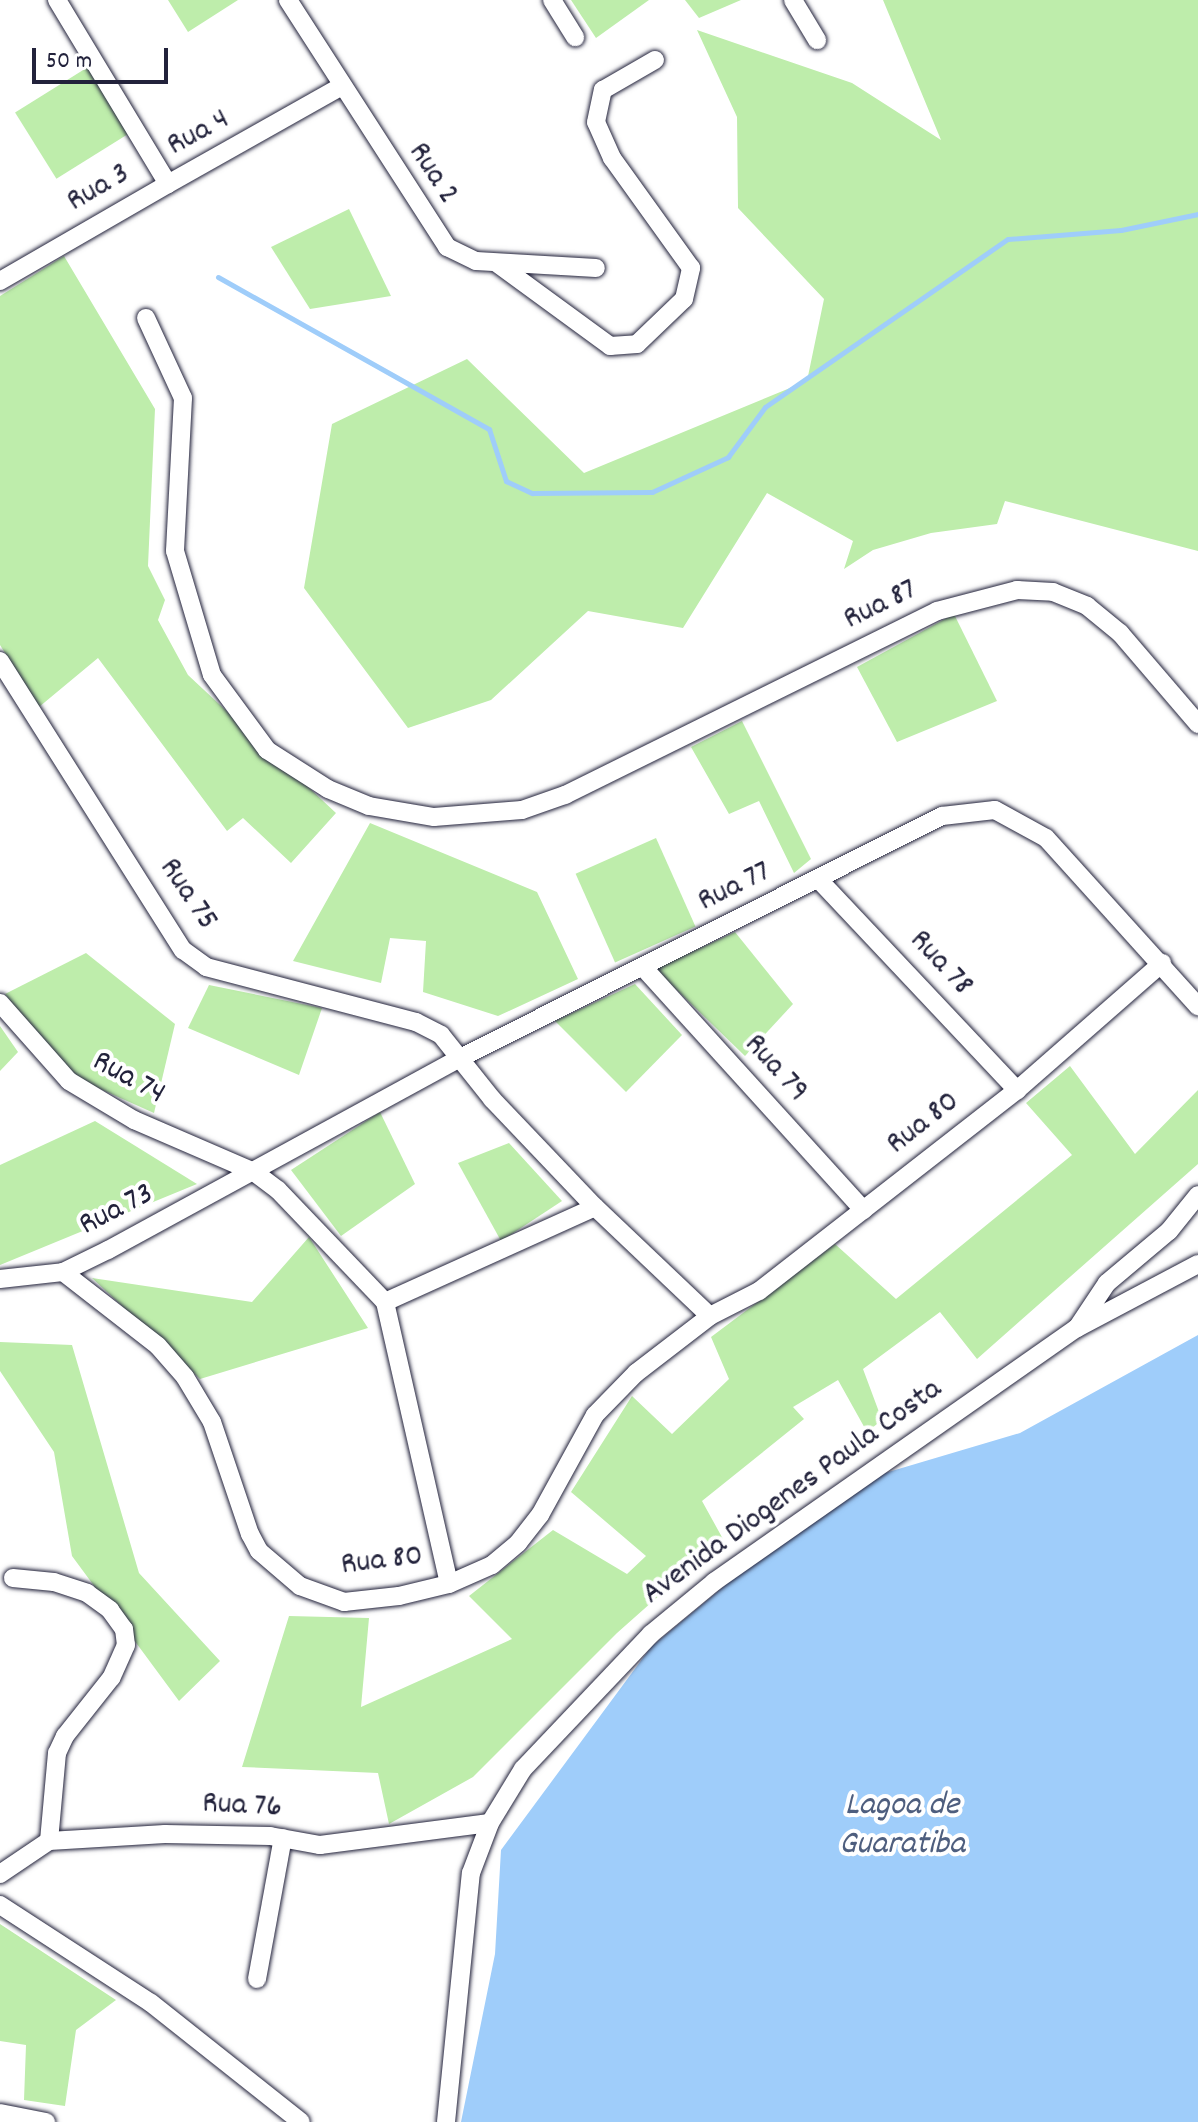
<!DOCTYPE html>
<html>
<head>
<meta charset="utf-8">
<style>
	body { margin:0 }
	#map { position:relative; width:1198px; height:2122px; overflow:hidden; background:#fff; font-family:Dekko,sans-serif }
	div>[style] { position:absolute }
	[style*='--x'] { left:calc(var(--x)*1px); top:calc(var(--y)*1px); width:calc(var(--w)*1px); rotate:calc(var(--a)*1deg) }
	.green>* { inset:0; background:#beedab; transform-origin:0 0 }
	.water>* { inset:0; background:#9fcdfa }
	.stream>* { height:5px; margin:-2.5px; padding:0 2.5px; transform-origin:2.5px; border-radius:2.5px; background:#9fcdfa }
	.roads { filter:drop-shadow(0 0 2px #22223b) drop-shadow(0 0 2px #22223b) }
	.minor>* { height:18px; margin:-9px; padding:0 9px; transform-origin:9px; border-radius:9px; background:#fff }
	span { translate:-50% -50%; white-space:nowrap; text-align:center; line-height:1.15; -webkit-text-stroke:8px #fff; paint-order:stroke }
	.street-label { font-size:32px; color:#22223b }
	.water-label { font-size:34px; color:#4e5e7e; font-style:italic }
	.scale { position:absolute; left:32px; top:48px; width:136px; height:36px; box-sizing:border-box; border:4px solid #22223b; border-top:0; padding-left:10px; font-size:24px; line-height:28px; white-space:nowrap; color:#22223b; -webkit-text-stroke:6px #fff; paint-order:stroke }
</style>
</head>
<body>
<div id="map">
	<div class="green">
		<div style="clip-path:polygon(168px 0,238px 0,188px 32px)"></div>
		<div style="clip-path:polygon(571px 0,649px 0,596px 38px)"></div>
		<div style="clip-path:polygon(685px 0,741px 0,699px 18px)"></div>
		<div style="clip-path:polygon(883px 0,1198px 0,1198px 551px,1005px 501px,997px 524px,931px 533px,873px 550px,844px 569px,853px 541px,767px 493px,683px 628px,588px 611px,491px 700px,408px 728px,304px 588px,332px 424px,467px 359px,584px 473px,807px 381px,824px 299px,738px 208px,737px 117px,697px 30px,852px 83px,941px 140px)"></div>
		<div style="left:88px;top:67px;width:78px;height:86px;rotate:58deg"></div>
		<div style="clip-path:polygon(349px 209px,391px 296px,310px 309px,271px 247px)"></div>
		<div style="clip-path:polygon(64px 256px,155px 409px,148px 566px,165px 600px,158px 620px,188px 675px,336px 813px,291px 863px,243px 818px,227px 831px,98px 658px,39px 707px,0 645px,0 296px)"></div>
		<div style="clip-path:polygon(954px 614px,997px 701px,897px 742px,857px 667px)"></div>
		<div style="clip-path:polygon(742px 721px,811px 859px,794px 873px,759px 801px,729px 814px,691px 747px)"></div>
		<div style="clip-path:polygon(370px 823px,537px 892px,578px 979px,498px 1016px,423px 992px,426px 941px,390px 938px,381px 983px,293px 961px)"></div>
		<div style="left:656px;top:838px;width:97px;height:88px;rotate:66deg"></div>
		<div style="clip-path:polygon(735px 932px,793px 1004px,745px 1056px,655px 969px)"></div>
		<div style="clip-path:polygon(86px 953px,175px 1024px,154px 1113px,62px 1072px,5px 994px)"></div>
		<div style="clip-path:polygon(635px 984px,682px 1035px,626px 1092px,555px 1021px)"></div>
		<div style="clip-path:polygon(209px 985px,322px 1008px,299px 1075px,188px 1028px)"></div>
		<div style="clip-path:polygon(0 1026px,18px 1052px,0 1071px)"></div>
		<div style="clip-path:polygon(1070px 1066px,1135px 1154px,1198px 1090px,1198px 1164px,977px 1359px,940px 1312px,863px 1369px,882px 1420px,867px 1432px,838px 1380px,793px 1407px,804px 1419px,702px 1501px,723px 1539px,617px 1633px,473px 1777px,389px 1824px,378px 1773px,242px 1767px,289px 1616px,369px 1618px,361px 1707px,512px 1639px,469px 1596px,553px 1530px,627px 1574px,646px 1556px,571px 1492px,632px 1396px,672px 1434px,729px 1379px,711px 1337px,835px 1244px,896px 1299px,1072px 1155px,1026px 1103px)"></div>
		<div style="clip-path:polygon(380px 1112px,415px 1184px,341px 1236px,291px 1170px)"></div>
		<div style="clip-path:polygon(95px 1121px,197px 1184px,0 1265px,0 1165px)"></div>
		<div style="clip-path:polygon(509px 1143px,562px 1201px,501px 1241px,458px 1163px)"></div>
		<div style="clip-path:polygon(309px 1237px,368px 1328px,200px 1379px,92px 1278px,252px 1302px)"></div>
		<div style="clip-path:polygon(0 1342px,72px 1345px,139px 1573px,220px 1661px,179px 1701px,72px 1556px,54px 1452px,0 1371px)"></div>
		<div style="clip-path:polygon(0 1924px,116px 2000px,76px 2030px,65px 2106px,24px 2100px,26px 2045px,0 2041px)"></div>
	</div>
	<div class="water">
		<div style="clip-path:polygon(1198px 1335px,1198px 2122px,461px 2122px,495px 1954px,501px 1850px,651px 1647px,740px 1573px,885px 1473px,1020px 1433px)"></div>
	</div>
	<div class="stream">
		<div style="--x:218;--y:277;--w:311;--a:29.3"></div>
		<div style="--x:489;--y:429;--w:55;--a:71.9"></div>
		<div style="--x:506;--y:481;--w:29;--a:25"></div>
		<div style="--x:532;--y:493;--w:120;--a:-0.5"></div>
		<div style="--x:652;--y:492;--w:84;--a:-24.7"></div>
		<div style="--x:728;--y:457;--w:62;--a:-53.5"></div>
		<div style="--x:765;--y:407;--w:295;--a:-34.7"></div>
		<div style="--x:1008;--y:239;--w:113;--a:-4.6"></div>
		<div style="--x:1121;--y:230;--w:79;--a:-11.7"></div>
	</div>
	<div class="roads">
		<div class="minor">
			<div style="--x:288;--y:0;--w:294;--a:57.2"></div>
			<div style="--x:447;--y:247;--w:32;--a:26"></div>
			<div style="--x:476;--y:261;--w:120;--a:3.3"></div>
			<div style="--x:552;--y:0;--w:44;--a:58.1"></div>
			<div style="--x:793;--y:0;--w:47;--a:59"></div>
			<div style="--x:168;--y:184;--w:197;--a:-29.4"></div>
			<div style="--x:498;--y:264;--w:139;--a:36.2"></div>
			<div style="--x:610;--y:346;--w:27;--a:-4"></div>
			<div style="--x:637;--y:344;--w:65;--a:-43.8"></div>
			<div style="--x:684;--y:299;--w:32;--a:-77"></div>
			<div style="--x:691;--y:268;--w:135;--a:-125.7"></div>
			<div style="--x:612;--y:158;--w:39;--a:-114"></div>
			<div style="--x:596;--y:122;--w:33;--a:-78"></div>
			<div style="--x:603;--y:90;--w:60;--a:-30"></div>
			<div style="--x:0;--y:281;--w:194;--a:-30"></div>
			<div style="--x:168;--y:184;--w:215;--a:-121.1"></div>
			<div style="--x:146;--y:318;--w:88;--a:65.2"></div>
			<div style="--x:183;--y:398;--w:153;--a:93"></div>
			<div style="--x:175;--y:551;--w:129;--a:73.4"></div>
			<div style="--x:212;--y:675;--w:93;--a:53.7"></div>
			<div style="--x:267;--y:750;--w:72;--a:32.6"></div>
			<div style="--x:328;--y:789;--w:44;--a:22.5"></div>
			<div style="--x:369;--y:806;--w:66;--a:9.6"></div>
			<div style="--x:434;--y:817;--w:88;--a:-4.5"></div>
			<div style="--x:522;--y:810;--w:46;--a:-19.2"></div>
			<div style="--x:565;--y:795;--w:415;--a:-26.3"></div>
			<div style="--x:937;--y:611;--w:83;--a:-14.7"></div>
			<div style="--x:1017;--y:590;--w:36;--a:3"></div>
			<div style="--x:1053;--y:592;--w:37;--a:22"></div>
			<div style="--x:1087;--y:606;--w:43;--a:39.3"></div>
			<div style="--x:1120;--y:633;--w:120;--a:49.4"></div>
			<div style="--x:0;--y:661;--w:342;--a:57.7"></div>
			<div style="--x:183;--y:950;--w:29;--a:36"></div>
			<div style="--x:206;--y:967;--w:217;--a:14.7"></div>
			<div style="--x:416;--y:1022;--w:28;--a:27"></div>
			<div style="--x:441;--y:1035;--w:82;--a:51.4"></div>
			<div style="--x:492;--y:1099;--w:149;--a:46.4"></div>
			<div style="--x:595;--y:1207;--w:158;--a:43.5"></div>
			<div style="--x:819;--y:880;--w:289;--a:46.7"></div>
			<div style="--x:643;--y:967;--w:328;--a:47.8"></div>
			<div style="--x:0;--y:1003;--w:104;--a:48.5"></div>
			<div style="--x:69;--y:1081;--w:76;--a:31"></div>
			<div style="--x:134;--y:1120;--w:131;--a:23.4"></div>
			<div style="--x:254;--y:1172;--w:30;--a:37"></div>
			<div style="--x:278;--y:1190;--w:155;--a:46.3"></div>
			<div style="--x:385;--y:1302;--w:289;--a:77.2"></div>
			<div style="--x:63;--y:1272;--w:120;--a:37.9"></div>
			<div style="--x:158;--y:1346;--w:41;--a:48.9"></div>
			<div style="--x:185;--y:1377;--w:52;--a:59"></div>
			<div style="--x:212;--y:1422;--w:118;--a:71.3"></div>
			<div style="--x:250;--y:1534;--w:19;--a:62"></div>
			<div style="--x:259;--y:1551;--w:54;--a:40.5"></div>
			<div style="--x:300;--y:1586;--w:47;--a:20"></div>
			<div style="--x:344;--y:1602;--w:55;--a:-6.2"></div>
			<div style="--x:399;--y:1596;--w:51;--a:-13.5"></div>
			<div style="--x:449;--y:1584;--w:47;--a:-23.8"></div>
			<div style="--x:492;--y:1565;--w:34;--a:-40"></div>
			<div style="--x:518;--y:1543;--w:36;--a:-52"></div>
			<div style="--x:540;--y:1515;--w:114;--a:-61.2"></div>
			<div style="--x:595;--y:1415;--w:59;--a:-45.7"></div>
			<div style="--x:636;--y:1373;--w:93;--a:-37.6"></div>
			<div style="--x:710;--y:1316;--w:55;--a:-27"></div>
			<div style="--x:759;--y:1291;--w:132;--a:-37.9"></div>
			<div style="--x:863;--y:1210;--w:195;--a:-37.9"></div>
			<div style="--x:1017;--y:1090;--w:193;--a:-41.2"></div>
			<div style="--x:0;--y:1279;--w:63;--a:-6.3"></div>
			<div style="--x:63;--y:1272;--w:50;--a:-26.1"></div>
			<div style="--x:108;--y:1250;--w:399;--a:-28.6"></div>
			<div style="--x:458;--y:1059;--w:542;--a:-26.66"></div>
			<div style="--x:942;--y:816;--w:53;--a:-6.5"></div>
			<div style="--x:995;--y:810;--w:58;--a:28.8"></div>
			<div style="--x:1046;--y:838;--w:227;--a:47.9"></div>
			<div style="--x:385;--y:1302;--w:230;--a:-24.3"></div>
			<div style="--x:1077;--y:1328;--w:54;--a:-56.3"></div>
			<div style="--x:1107;--y:1283;--w:81;--a:-40"></div>
			<div style="--x:1169;--y:1231;--w:46;--a:-51.1"></div>
			<div style="--x:13;--y:1578;--w:41;--a:5.6"></div>
			<div style="--x:54;--y:1582;--w:35;--a:18"></div>
			<div style="--x:87;--y:1593;--w:29;--a:36"></div>
			<div style="--x:110;--y:1610;--w:24;--a:54"></div>
			<div style="--x:124;--y:1629;--w:16;--a:83"></div>
			<div style="--x:126;--y:1645;--w:36;--a:114"></div>
			<div style="--x:111;--y:1678;--w:74;--a:128.4"></div>
			<div style="--x:65;--y:1736;--w:19;--a:115"></div>
			<div style="--x:57;--y:1753;--w:88;--a:95.2"></div>
			<div style="--x:0;--y:1874;--w:59;--a:-34"></div>
			<div style="--x:49;--y:1841;--w:116;--a:-3.5"></div>
			<div style="--x:165;--y:1834;--w:105;--a:1.1"></div>
			<div style="--x:270;--y:1836;--w:51;--a:10.2"></div>
			<div style="--x:320;--y:1845;--w:171;--a:-7.4"></div>
			<div style="--x:0;--y:1905;--w:180;--a:33"></div>
			<div style="--x:151;--y:2003;--w:191;--a:38.4"></div>
			<div style="--x:257;--y:1979;--w:143;--a:-79.6"></div>
			<div style="--x:0;--y:2113;--w:47;--a:11.1"></div>
			<div style="--x:446;--y:2122;--w:250;--a:-84.3"></div>
			<div style="--x:471;--y:1873;--w:53;--a:-69.2"></div>
			<div style="--x:490;--y:1823;--w:63;--a:-58.6"></div>
			<div style="--x:523;--y:1769;--w:186;--a:-46.5"></div>
			<div style="--x:651;--y:1634;--w:82;--a:-39.5"></div>
			<div style="--x:714;--y:1582;--w:443;--a:-35"></div>
			<div style="--x:1077;--y:1328;--w:137;--a:-27.9"></div>
		</div>
	</div>
	<div class="street-label">
		<span style="left:199px;top:134px;rotate:-28deg">Rua 4</span>
		<span style="left:432px;top:174px;rotate:57deg">Rua 2</span>
		<span style="left:99px;top:189px;rotate:-30deg">Rua 3</span>
		<span style="left:881px;top:606px;rotate:-26deg">Rua 87</span>
		<span style="left:735px;top:888px;rotate:-26deg">Rua 77</span>
		<span style="left:187px;top:895px;rotate:56deg">Rua 75</span>
		<span style="left:940px;top:964px;rotate:47deg">Rua 78</span>
		<span style="left:775px;top:1069px;rotate:48deg">Rua 79</span>
		<span style="left:128px;top:1079px;rotate:29deg">Rua 74</span>
		<span style="left:924px;top:1124px;rotate:-38deg">Rua 80</span>
		<span style="left:117px;top:1211px;rotate:-27deg">Rua 73</span>
		<span style="left:793px;top:1493px;rotate:-36deg">Avenida Diogenes Paula Costa</span>
		<span style="left:382px;top:1562px;rotate:-7deg">Rua 80</span>
		<span style="left:242px;top:1807px;rotate:3deg">Rua 76</span>
	</div>
	<div class="water-label">
		<span style="left:902px;top:1826px">Lagoa de<br>Guaratiba</span>
	</div>
	<div class="scale">50 m</div>
</div>
</body>
</html>
